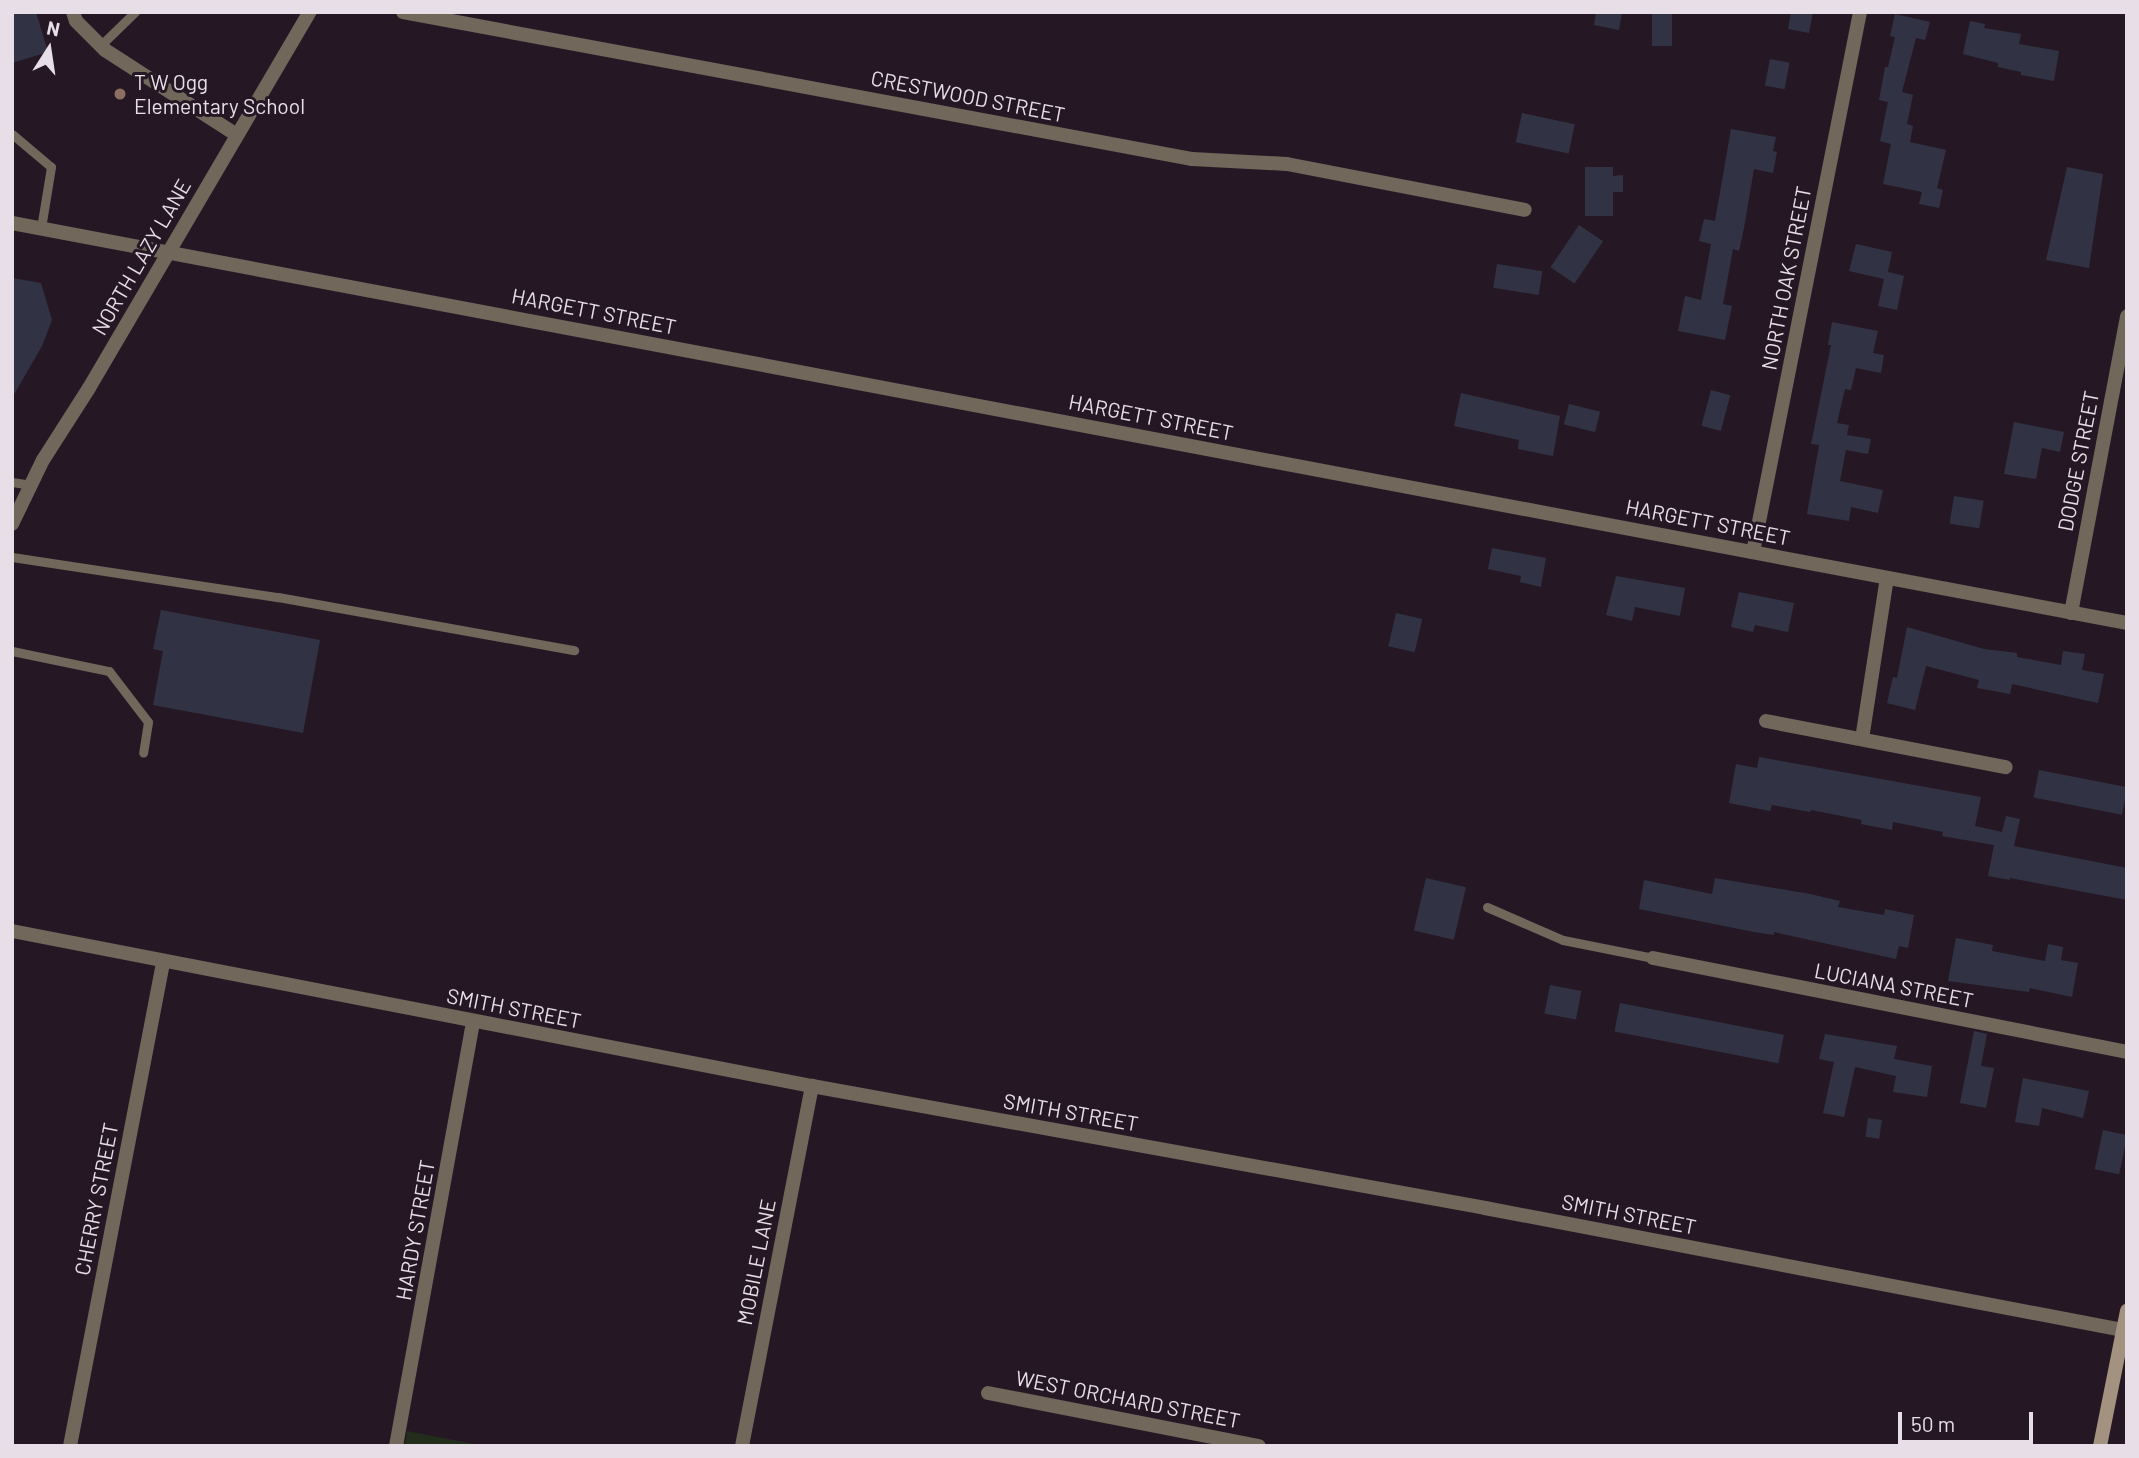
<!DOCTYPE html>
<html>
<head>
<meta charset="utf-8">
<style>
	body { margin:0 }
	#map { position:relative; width:2139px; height:1458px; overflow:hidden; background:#251824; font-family:Barlow,sans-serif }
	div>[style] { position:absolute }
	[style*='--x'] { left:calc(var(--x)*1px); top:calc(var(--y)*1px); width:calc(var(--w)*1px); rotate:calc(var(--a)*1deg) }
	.green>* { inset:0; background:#222e1b }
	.building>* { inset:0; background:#313344; transform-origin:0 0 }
	.service>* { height:9px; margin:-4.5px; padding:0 4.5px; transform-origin:4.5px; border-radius:4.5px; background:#71675b }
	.minor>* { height:14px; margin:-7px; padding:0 7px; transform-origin:7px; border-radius:7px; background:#71675b }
	.tertiary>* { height:14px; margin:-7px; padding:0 7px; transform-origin:7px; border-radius:7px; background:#71675b }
	.secondary>* { height:14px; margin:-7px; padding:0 7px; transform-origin:7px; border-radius:7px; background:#a3927f }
	.dots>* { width:19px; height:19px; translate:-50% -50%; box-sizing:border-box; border:4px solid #251824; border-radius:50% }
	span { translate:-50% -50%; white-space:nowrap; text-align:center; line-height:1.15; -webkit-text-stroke:6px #251824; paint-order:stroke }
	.poi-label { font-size:21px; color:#e8dee7 }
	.left { translate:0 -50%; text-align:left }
	.street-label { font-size:21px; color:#e8dee7 }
	.frame { position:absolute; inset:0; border:14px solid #e8dee7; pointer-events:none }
	.north { position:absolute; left:14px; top:14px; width:70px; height:70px; -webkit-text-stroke:5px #251824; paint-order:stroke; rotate:12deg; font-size:19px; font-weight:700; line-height:28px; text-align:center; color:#e8dee7 }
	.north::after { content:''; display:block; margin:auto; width:24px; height:32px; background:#e8dee7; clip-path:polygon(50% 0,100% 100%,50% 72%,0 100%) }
	.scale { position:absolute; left:1898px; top:1412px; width:135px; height:32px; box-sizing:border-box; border:4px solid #e8dee7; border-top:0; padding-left:9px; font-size:21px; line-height:24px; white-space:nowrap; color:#e8dee7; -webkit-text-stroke:5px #251824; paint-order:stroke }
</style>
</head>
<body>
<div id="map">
	<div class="green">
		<div style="clip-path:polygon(407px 1431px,484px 1446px,405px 1446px)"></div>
	</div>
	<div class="building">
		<div style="clip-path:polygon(12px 12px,36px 12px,48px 52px,12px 63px)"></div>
		<div style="clip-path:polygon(1596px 12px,1622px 12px,1619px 30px,1594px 25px)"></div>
		<div style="left:1652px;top:12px;width:20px;height:34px"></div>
		<div style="clip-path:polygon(1791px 12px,1813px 12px,1809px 33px,1788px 29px)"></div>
		<div style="clip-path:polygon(1895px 14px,1930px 22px,1925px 40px,1916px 38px,1902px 92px,1913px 95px,1907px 124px,1913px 126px,1910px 142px,1946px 150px,1937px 188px,1943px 190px,1939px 208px,1919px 204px,1922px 192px,1883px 184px,1891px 144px,1880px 141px,1888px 102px,1879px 100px,1885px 67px,1888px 67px,1895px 37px,1890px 36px)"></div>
		<div style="clip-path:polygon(1970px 21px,1985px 24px,1984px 28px,2021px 34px,2019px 44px,2059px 51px,2054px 81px,2021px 75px,2021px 72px,1998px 67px,1998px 63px,1963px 54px)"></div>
		<div style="left:1770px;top:59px;width:20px;height:27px;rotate:11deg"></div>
		<div style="left:1522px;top:113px;width:54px;height:30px;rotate:12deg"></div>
		<div style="clip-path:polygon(1731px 129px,1776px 137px,1773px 151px,1777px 152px,1773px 173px,1754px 169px,1744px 228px,1739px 251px,1733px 249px,1723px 304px,1732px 306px,1725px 340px,1678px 331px,1685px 296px,1701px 300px,1711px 244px,1699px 241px,1704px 219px,1715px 221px)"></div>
		<div style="clip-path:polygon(1585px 167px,1613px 167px,1613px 176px,1623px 175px,1623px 192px,1613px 192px,1613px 216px,1585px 216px)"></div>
		<div style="clip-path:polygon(2067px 167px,2103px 174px,2089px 268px,2046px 260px)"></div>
		<div style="left:1579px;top:225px;width:29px;height:51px;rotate:34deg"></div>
		<div style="clip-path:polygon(1856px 244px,1892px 252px,1888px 272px,1904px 276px,1897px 310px,1878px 306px,1884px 279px,1849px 271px)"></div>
		<div style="left:1497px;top:264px;width:46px;height:24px;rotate:9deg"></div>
		<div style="clip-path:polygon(12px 278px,41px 283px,52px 320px,42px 346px,12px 398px)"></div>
		<div style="clip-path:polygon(1832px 322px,1878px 331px,1873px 353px,1884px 355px,1881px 373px,1856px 368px,1851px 390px,1845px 389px,1837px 423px,1849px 425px,1847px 435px,1871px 439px,1868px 454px,1846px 450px,1840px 481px,1883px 490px,1878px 513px,1851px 507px,1849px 521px,1807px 514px,1819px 445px,1811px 444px,1831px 345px,1828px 345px)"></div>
		<div style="left:1711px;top:390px;width:20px;height:37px;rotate:15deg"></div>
		<div style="clip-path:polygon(1461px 393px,1560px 416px,1553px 456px,1518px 449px,1519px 440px,1454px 426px)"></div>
		<div style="left:1569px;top:404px;width:32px;height:21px;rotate:14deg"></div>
		<div style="clip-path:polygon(2014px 422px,2064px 432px,2060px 452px,2042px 448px,2036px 479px,2004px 474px)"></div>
		<div style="left:1954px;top:496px;width:30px;height:28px;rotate:9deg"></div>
		<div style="clip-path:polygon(1492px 548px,1546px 558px,1541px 587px,1520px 582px,1521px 576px,1488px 569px)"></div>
		<div style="clip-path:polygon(1616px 576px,1685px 588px,1680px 616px,1635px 607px,1632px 621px,1606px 615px)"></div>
		<div style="clip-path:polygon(1739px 592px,1794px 603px,1788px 632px,1755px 625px,1753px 632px,1731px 627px)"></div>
		<div style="clip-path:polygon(161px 610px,320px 640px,303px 733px,153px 705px,163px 651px,153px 649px)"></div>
		<div style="left:1396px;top:613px;width:27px;height:34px;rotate:13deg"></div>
		<div style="clip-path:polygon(1907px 627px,1984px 649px,2017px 653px,2017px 657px,2061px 665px,2063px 651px,2085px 654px,2082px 670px,2104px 674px,2098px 703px,2012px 684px,2010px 694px,1977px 688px,1979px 680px,1926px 666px,1915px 710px,1887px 703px,1893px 677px,1897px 678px)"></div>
		<div style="clip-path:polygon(1759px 757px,1981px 797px,1975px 826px,2002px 832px,2006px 816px,2020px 819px,2014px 846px,2127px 868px,2127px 900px,2010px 878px,2010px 880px,1988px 876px,1994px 845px,1942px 836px,1943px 832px,1893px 822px,1892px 830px,1861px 824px,1862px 820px,1811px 810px,1810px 812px,1772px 805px,1770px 811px,1729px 803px,1736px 764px,1757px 768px)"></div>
		<div style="left:2039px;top:770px;width:90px;height:28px;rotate:11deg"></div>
		<div style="left:1426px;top:878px;width:41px;height:54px;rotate:13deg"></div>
		<div style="clip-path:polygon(1715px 878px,1810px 894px,1840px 901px,1838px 907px,1884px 915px,1885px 909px,1914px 915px,1908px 948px,1899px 946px,1896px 959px,1774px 932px,1774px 935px,1754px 932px,1639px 909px,1644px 880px,1712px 894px)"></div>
		<div style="clip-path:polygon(1956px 938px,1993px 945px,1992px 951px,2045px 961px,2048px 944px,2063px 947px,2061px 960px,2078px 963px,2072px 997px,2030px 988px,2029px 992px,1948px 981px)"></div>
		<div style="left:1550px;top:985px;width:32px;height:29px;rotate:11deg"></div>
		<div style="left:1620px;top:1003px;width:167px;height:29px;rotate:11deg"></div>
		<div style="clip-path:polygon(1974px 1031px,1987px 1034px,1981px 1066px,1994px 1068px,1986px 1108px,1960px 1103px)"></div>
		<div style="clip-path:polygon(1825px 1034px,1897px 1046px,1894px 1059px,1932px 1066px,1927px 1097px,1893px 1092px,1896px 1076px,1855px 1067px,1844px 1117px,1823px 1113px,1834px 1062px,1819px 1059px)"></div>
		<div style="clip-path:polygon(2023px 1078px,2089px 1091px,2083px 1118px,2042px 1108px,2039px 1126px,2015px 1122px)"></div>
		<div style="left:1868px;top:1118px;width:14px;height:19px;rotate:8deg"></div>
		<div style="left:2103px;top:1130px;width:25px;height:40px;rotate:12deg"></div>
	</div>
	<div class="service">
		<div style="--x:100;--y:46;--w:49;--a:-44.2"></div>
		<div style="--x:12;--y:134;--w:51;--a:40.2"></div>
		<div style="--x:51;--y:167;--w:62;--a:99.3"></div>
		<div style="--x:12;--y:482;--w:18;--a:9"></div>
		<div style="--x:12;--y:557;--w:269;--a:8.6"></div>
		<div style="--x:278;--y:597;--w:301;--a:10.2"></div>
		<div style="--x:12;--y:651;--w:99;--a:11.7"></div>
		<div style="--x:109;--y:671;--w:64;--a:52.6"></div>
		<div style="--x:148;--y:722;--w:31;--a:99"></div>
		<div style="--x:1487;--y:907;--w:83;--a:23.5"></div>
		<div style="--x:1563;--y:940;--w:92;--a:11.3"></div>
	</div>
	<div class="minor">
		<div style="--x:73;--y:12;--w:9;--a:72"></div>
		<div style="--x:76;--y:21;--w:41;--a:45"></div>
		<div style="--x:105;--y:50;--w:157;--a:32.8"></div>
		<div style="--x:403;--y:12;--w:803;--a:10.55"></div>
		<div style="--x:1192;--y:159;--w:95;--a:3"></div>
		<div style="--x:1287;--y:164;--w:242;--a:10.9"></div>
		<div style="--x:1753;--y:552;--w:550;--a:-78.79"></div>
		<div style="--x:2071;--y:613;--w:302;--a:-79.3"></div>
		<div style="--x:1766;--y:721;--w:244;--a:10.9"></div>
		<div style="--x:1862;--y:739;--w:163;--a:-81.2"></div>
		<div style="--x:12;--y:931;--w:815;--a:10.97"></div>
		<div style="--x:812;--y:1086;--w:684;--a:10.27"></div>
		<div style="--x:1485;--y:1208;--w:650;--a:10.83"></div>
		<div style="--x:1653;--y:958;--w:483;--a:11.2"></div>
		<div style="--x:988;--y:1393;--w:276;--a:11.1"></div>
		<div style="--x:70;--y:1446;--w:494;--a:-79.1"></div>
		<div style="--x:396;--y:1446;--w:431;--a:-79.7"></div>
		<div style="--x:742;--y:1446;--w:367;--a:-79"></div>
	</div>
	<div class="tertiary">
		<div style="--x:12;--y:223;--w:2152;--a:10.71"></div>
		<div style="--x:12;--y:524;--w:71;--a:-64.2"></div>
		<div style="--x:43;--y:460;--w:85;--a:-57.4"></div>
		<div style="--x:89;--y:388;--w:436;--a:-59.6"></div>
	</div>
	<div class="secondary">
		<div style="--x:2100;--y:1446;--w:138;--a:-78.7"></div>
	</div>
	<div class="dots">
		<div style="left:120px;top:94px;background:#8d6e63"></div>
	</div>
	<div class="poi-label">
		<span class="left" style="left:134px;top:94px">T W Ogg<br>Elementary School</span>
	</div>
	<div class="street-label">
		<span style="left:968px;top:96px;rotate:11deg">CRESTWOOD STREET</span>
		<span style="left:141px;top:257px;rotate:-60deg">NORTH LAZY LANE</span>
		<span style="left:1786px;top:278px;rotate:-79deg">NORTH OAK STREET</span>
		<span style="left:594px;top:311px;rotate:11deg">HARGETT STREET</span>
		<span style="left:1151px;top:417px;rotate:11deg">HARGETT STREET</span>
		<span style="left:2078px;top:461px;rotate:-79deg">DODGE STREET</span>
		<span style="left:1708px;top:522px;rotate:11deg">HARGETT STREET</span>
		<span style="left:1894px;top:985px;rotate:11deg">LUCIANA STREET</span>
		<span style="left:514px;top:1008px;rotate:11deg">SMITH STREET</span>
		<span style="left:1071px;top:1112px;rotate:10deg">SMITH STREET</span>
		<span style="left:96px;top:1199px;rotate:-79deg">CHERRY STREET</span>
		<span style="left:1629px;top:1214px;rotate:11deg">SMITH STREET</span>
		<span style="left:415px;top:1230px;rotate:-80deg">HARDY STREET</span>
		<span style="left:756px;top:1262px;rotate:-79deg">MOBILE LANE</span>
		<span style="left:1128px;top:1399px;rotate:11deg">WEST ORCHARD STREET</span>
	</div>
	<div class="frame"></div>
	<div class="north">N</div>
	<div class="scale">50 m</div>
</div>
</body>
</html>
